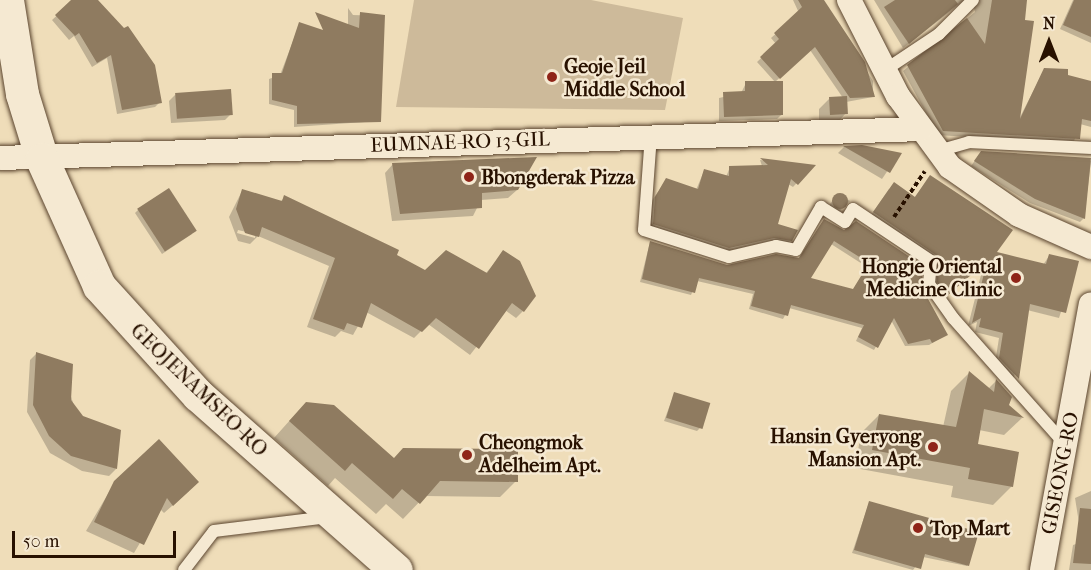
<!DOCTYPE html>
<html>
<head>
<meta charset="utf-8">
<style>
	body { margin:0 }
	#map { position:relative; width:1091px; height:570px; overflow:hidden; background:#efddb9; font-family:"IM FELL French Canon",serif }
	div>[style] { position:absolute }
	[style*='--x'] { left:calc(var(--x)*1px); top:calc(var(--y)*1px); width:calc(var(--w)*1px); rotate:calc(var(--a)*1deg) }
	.green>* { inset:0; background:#cdba9a }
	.shadow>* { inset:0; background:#0003 }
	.building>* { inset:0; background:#8f7b60; transform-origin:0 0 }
	.round { border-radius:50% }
	.path>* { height:4px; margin-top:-2px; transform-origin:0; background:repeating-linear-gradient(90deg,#281100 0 4.5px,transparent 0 7.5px) }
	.roads { filter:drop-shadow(0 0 2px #5a442e) drop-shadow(0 0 2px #5a442e) }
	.lane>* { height:12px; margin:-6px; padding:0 6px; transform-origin:6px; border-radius:6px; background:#f5e9d2 }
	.street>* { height:24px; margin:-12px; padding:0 12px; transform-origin:12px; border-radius:12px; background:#f5e9d2 }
	.secondary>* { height:33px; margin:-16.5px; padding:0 16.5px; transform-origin:16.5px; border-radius:16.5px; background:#f5e9d2 }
	.dots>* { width:16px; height:16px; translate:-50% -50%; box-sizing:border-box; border:3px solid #f5e9d2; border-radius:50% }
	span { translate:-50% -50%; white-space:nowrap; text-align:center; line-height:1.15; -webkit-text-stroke:5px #f5e9d2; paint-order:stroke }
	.poi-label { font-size:20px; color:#281100; font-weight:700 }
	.left { translate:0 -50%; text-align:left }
	.right { translate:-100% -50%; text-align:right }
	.street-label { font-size:20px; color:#281100 }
	.north { position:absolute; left:1019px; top:12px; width:60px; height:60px; -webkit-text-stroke:4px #f5e9d2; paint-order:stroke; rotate:0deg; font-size:16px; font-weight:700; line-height:24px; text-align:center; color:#281100 }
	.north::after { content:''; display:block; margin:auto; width:21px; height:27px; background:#281100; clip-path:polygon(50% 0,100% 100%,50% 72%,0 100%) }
	.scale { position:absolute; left:12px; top:531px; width:164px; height:27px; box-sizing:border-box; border:3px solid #281100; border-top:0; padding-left:8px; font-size:18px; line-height:21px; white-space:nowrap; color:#281100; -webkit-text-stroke:4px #f5e9d2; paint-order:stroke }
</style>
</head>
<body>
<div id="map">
	<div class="green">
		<div style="clip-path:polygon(414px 0,591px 0,683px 18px,665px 110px,396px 107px)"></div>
	</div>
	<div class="shadow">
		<div style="clip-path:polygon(74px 0,95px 0,160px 102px,155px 107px,117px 114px,107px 58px,92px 67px,74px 36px,69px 40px,52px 20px)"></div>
		<div style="clip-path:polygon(793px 0,821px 0,873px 81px,873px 97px,846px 102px,846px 113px,836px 124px,819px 124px,819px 109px,830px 98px,843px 98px,810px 50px,775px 82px,757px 62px,776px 44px,771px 38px,799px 13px)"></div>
		<div style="clip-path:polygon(874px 0,965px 0,903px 48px)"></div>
		<div style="clip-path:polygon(972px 0,1027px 0,1010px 19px,1020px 117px,1044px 70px,1091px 83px,1091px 127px,1080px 124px,1073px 144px,938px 135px,903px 71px,975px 12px)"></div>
		<div style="clip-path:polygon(1073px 0,1091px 0,1091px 43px,1060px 29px)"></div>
		<div style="clip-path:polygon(348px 8px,353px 15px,383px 16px,379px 121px,294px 127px,294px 110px,269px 104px,269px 79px,280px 75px,300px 23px,348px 61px)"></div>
		<div style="clip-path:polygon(746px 83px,782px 114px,777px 119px,719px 121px,719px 98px,741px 93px)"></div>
		<div style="clip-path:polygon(175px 95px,231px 114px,225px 120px,171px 123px,169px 101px)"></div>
		<div style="clip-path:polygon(844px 147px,899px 154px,882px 179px,838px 153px)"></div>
		<div style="clip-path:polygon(981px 152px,1091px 161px,1084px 218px,1080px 222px,1030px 203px,971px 166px)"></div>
		<div style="clip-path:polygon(760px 160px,813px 166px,793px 187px,788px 184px,776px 225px,791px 240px,787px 244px,769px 241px,725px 252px,650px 228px,651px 202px,666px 180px,696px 190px,704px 171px,726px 177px,730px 167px,762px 166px)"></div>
		<div style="clip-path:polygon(393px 164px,517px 190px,508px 198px,481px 200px,473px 216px,392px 221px,385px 173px)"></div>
		<div style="clip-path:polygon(930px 177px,995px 253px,1043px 265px,1049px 256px,1077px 263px,1059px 318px,1027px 310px,1013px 383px,995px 363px,999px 338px,975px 332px,977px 322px,968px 326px,984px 263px,942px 299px,933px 287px,932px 260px,869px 218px,889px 189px,914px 198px)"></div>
		<div style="clip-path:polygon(evenodd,242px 191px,280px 202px,285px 197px,426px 272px,486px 273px,504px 252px,523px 311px,516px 318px,505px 310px,470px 355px,428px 324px,414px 338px,366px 312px,353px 335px,341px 331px,335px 337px,307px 327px,329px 266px,258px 236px,250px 244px,238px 241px,229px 217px,242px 191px,238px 230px,255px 234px,255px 238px,237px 233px,238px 230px)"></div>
		<div style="clip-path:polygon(838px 193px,850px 201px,838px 213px,828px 207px)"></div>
		<div style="clip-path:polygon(138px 210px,192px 234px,162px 254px,135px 213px)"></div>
		<div style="clip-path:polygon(evenodd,824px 220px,920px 288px,946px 335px,929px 345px,905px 346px,891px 320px,874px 350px,856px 341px,862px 328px,789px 308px,783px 319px,749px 309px,753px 294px,697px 281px,691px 295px,640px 282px,650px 242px,730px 267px,798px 259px,824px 220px,831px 244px,867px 267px,853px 290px,809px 279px,831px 244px)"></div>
		<div style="clip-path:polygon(37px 353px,68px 387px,75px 409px,116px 469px,109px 476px,82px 471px,50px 453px,27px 412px,30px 360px)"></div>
		<div style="clip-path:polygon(969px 373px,988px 389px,996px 381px,1007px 405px,1022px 418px,1004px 435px,979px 430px,976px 446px,1012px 486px,993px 505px,951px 497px,953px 486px,855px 468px,861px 433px,879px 415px,943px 427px,951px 391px)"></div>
		<div style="clip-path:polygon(674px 394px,701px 427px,697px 431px,664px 421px)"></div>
		<div style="clip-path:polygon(291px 419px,393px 459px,516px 481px,500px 497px,425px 496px,403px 519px,386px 504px,376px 514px,335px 478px,328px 486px,274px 438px)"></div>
		<div style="clip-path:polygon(115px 482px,189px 491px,164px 513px,160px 509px,134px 553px,86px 531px)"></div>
		<div style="clip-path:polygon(1091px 491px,1091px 570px,1069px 570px,1073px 545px,1082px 542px,1075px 498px)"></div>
		<div style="clip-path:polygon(869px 503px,977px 533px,967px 566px,923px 557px,913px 570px,852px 553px)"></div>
	</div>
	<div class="building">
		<div style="clip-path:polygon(71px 0,98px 0,124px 28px,128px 26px,155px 65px,162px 103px,122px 110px,111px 55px,97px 63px,79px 33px,75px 36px,55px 15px)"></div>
		<div style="clip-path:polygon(798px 0,824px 0,865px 62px,875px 97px,850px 98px,815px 47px,780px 79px,760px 57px,779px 39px,774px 33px,802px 7px)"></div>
		<div style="clip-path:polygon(895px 0,955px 0,958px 4px,909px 44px,884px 7px)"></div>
		<div style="clip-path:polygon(992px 0,1027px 0,1025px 20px,1034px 21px,1020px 119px,1044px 68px,1068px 69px,1068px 75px,1091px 81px,1091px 121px,1082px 119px,1080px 139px,943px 131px,907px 65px,967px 18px,985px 44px)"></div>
		<div style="clip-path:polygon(1074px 0,1091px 0,1091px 37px,1063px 25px)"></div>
		<div style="clip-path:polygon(315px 12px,359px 28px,360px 12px,385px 15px,381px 122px,297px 124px,297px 106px,272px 100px,272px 73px,282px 73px,299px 22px,323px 30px)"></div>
		<div style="clip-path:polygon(745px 81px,783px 81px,783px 115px,724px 117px,723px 92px,745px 91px)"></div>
		<div style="left:231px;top:89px;width:26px;height:56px;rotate:86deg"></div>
		<div style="left:847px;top:96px;width:18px;height:18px;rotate:87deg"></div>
		<div style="clip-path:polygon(862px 145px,902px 153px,890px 173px,843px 146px)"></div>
		<div style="clip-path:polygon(981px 151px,1091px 158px,1085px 219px,1035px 199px,974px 161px)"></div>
		<div style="clip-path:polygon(537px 157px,518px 190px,482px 193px,482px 208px,400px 214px,392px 163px)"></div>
		<div style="clip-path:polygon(760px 158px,816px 165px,798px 185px,791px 179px,778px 224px,798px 230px,792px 241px,774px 238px,729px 248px,653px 224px,655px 197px,666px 178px,698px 189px,704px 169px,729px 176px,729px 166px,768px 165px)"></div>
		<div style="clip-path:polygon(930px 175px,1013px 230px,997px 252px,1046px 264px,1049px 254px,1079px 261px,1066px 313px,1030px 304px,1019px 379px,999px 358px,1003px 333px,979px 327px,981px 318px,972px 323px,987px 261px,947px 296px,937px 282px,936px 255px,873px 212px,894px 182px,915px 197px)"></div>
		<div style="left:169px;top:188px;width:51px;height:38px;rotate:57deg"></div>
		<div style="clip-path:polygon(242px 189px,282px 201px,284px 195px,399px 250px,397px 255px,425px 270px,446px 250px,487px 273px,503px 250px,520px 261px,536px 296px,524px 312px,512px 303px,479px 349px,436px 318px,422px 332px,371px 303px,362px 328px,347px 323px,344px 330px,313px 319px,335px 258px,262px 227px,259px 237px,245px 233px,236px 209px)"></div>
		<div class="round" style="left:832px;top:193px;width:16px;height:16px"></div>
		<div style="clip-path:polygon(evenodd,824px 219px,844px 230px,856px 221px,922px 265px,922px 288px,948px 335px,932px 343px,930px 339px,908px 344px,894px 318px,878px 348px,858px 337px,864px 325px,791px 305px,788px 316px,751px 306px,755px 291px,699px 278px,695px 293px,642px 279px,650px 241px,727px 265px,776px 254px,799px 258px,824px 219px,834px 241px,869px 263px,853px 289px,811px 278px,834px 241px)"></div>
		<div style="clip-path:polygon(36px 352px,73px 364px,71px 400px,83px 416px,121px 430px,117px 469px,71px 456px,49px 436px,33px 405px)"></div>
		<div style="clip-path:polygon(969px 371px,994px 392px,996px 379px,1012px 397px,1009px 405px,1024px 418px,984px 409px,978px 444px,1019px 452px,1013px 487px,968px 479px,970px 468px,872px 450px,879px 414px,956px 427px)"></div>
		<div style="left:674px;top:392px;width:38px;height:27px;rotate:17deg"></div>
		<div style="clip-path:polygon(306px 402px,334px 405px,394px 458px,403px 448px,518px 449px,518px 482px,440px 481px,420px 504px,402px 489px,393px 499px,352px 463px,345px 471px,289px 421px)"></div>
		<div style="clip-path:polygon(159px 439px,199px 482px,173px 506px,167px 498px,144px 545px,94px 522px,114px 481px)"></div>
		<div style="clip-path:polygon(869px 501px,979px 532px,969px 566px,925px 554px,921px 569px,854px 550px)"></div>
		<div style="clip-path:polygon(1080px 508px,1091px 509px,1091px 564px,1073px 563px)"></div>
	</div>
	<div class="path">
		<div style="--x:894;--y:217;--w:55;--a:-56"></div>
	</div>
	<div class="roads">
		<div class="lane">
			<div style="--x:885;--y:70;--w:65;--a:-33.7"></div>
			<div style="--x:939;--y:34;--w:48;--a:-45"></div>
			<div style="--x:651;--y:135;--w:95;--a:94.2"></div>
			<div style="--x:644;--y:230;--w:89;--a:17.6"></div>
			<div style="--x:729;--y:257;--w:48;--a:-13.2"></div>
			<div style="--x:776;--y:246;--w:20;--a:11"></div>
			<div style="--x:796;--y:250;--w:50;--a:-59.8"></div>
			<div style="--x:821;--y:207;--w:28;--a:32"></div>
			<div style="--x:845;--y:222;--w:15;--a:-58"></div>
			<div style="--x:853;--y:209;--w:94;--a:33.7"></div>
			<div style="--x:931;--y:261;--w:23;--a:95"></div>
			<div style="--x:929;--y:284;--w:42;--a:54.8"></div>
			<div style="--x:953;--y:318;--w:169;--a:48.4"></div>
			<div style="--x:938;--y:151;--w:32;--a:-16"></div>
			<div style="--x:969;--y:142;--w:122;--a:2.8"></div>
			<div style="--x:184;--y:570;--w:49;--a:-52.4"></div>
			<div style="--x:214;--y:531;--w:115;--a:-7"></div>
		</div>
		<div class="street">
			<div style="--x:849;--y:0;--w:108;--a:63"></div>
			<div style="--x:898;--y:96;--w:88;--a:53.8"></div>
			<div style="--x:950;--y:167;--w:84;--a:34.8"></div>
			<div style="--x:1019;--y:215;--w:79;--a:24"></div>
			<div style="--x:0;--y:158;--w:921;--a:-1.8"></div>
			<div style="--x:1042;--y:570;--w:270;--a:-79.6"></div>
		</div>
		<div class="secondary">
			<div style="--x:7;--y:0;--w:95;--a:80.9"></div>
			<div style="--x:22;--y:94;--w:68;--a:72.9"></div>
			<div style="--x:42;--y:159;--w:139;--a:65.8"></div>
			<div style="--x:99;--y:286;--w:147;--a:47.8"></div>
			<div style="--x:198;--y:395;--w:264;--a:41.5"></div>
		</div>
	</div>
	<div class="dots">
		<div style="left:552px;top:77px;background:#8f2418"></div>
		<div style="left:469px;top:177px;background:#8f2418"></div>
		<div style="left:1016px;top:278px;background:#8f2418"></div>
		<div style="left:933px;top:447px;background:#8f2418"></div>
		<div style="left:467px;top:455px;background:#8f2418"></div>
		<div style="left:918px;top:528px;background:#8f2418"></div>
	</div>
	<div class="poi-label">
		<span class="left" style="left:564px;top:78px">Geoje Jeil<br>Middle School</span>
		<span class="left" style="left:481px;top:177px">Bbongderak Pizza</span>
		<span class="right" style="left:1002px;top:278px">Hongje Oriental<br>Medicine Clinic</span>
		<span class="right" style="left:921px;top:448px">Hansin Gyeryong<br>Mansion Apt.</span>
		<span class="left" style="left:479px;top:454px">Cheongmok<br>Adelheim Apt.</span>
		<span class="left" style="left:930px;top:528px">Top Mart</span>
	</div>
	<div class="street-label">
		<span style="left:460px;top:142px;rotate:-2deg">EUMNAE-RO 13-GIL</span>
		<span style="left:199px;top:390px;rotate:44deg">GEOJENAMSEO-RO</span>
		<span style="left:1060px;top:473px;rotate:-79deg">GISEONG-RO</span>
	</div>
	<div class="north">N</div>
	<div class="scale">50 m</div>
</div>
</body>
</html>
